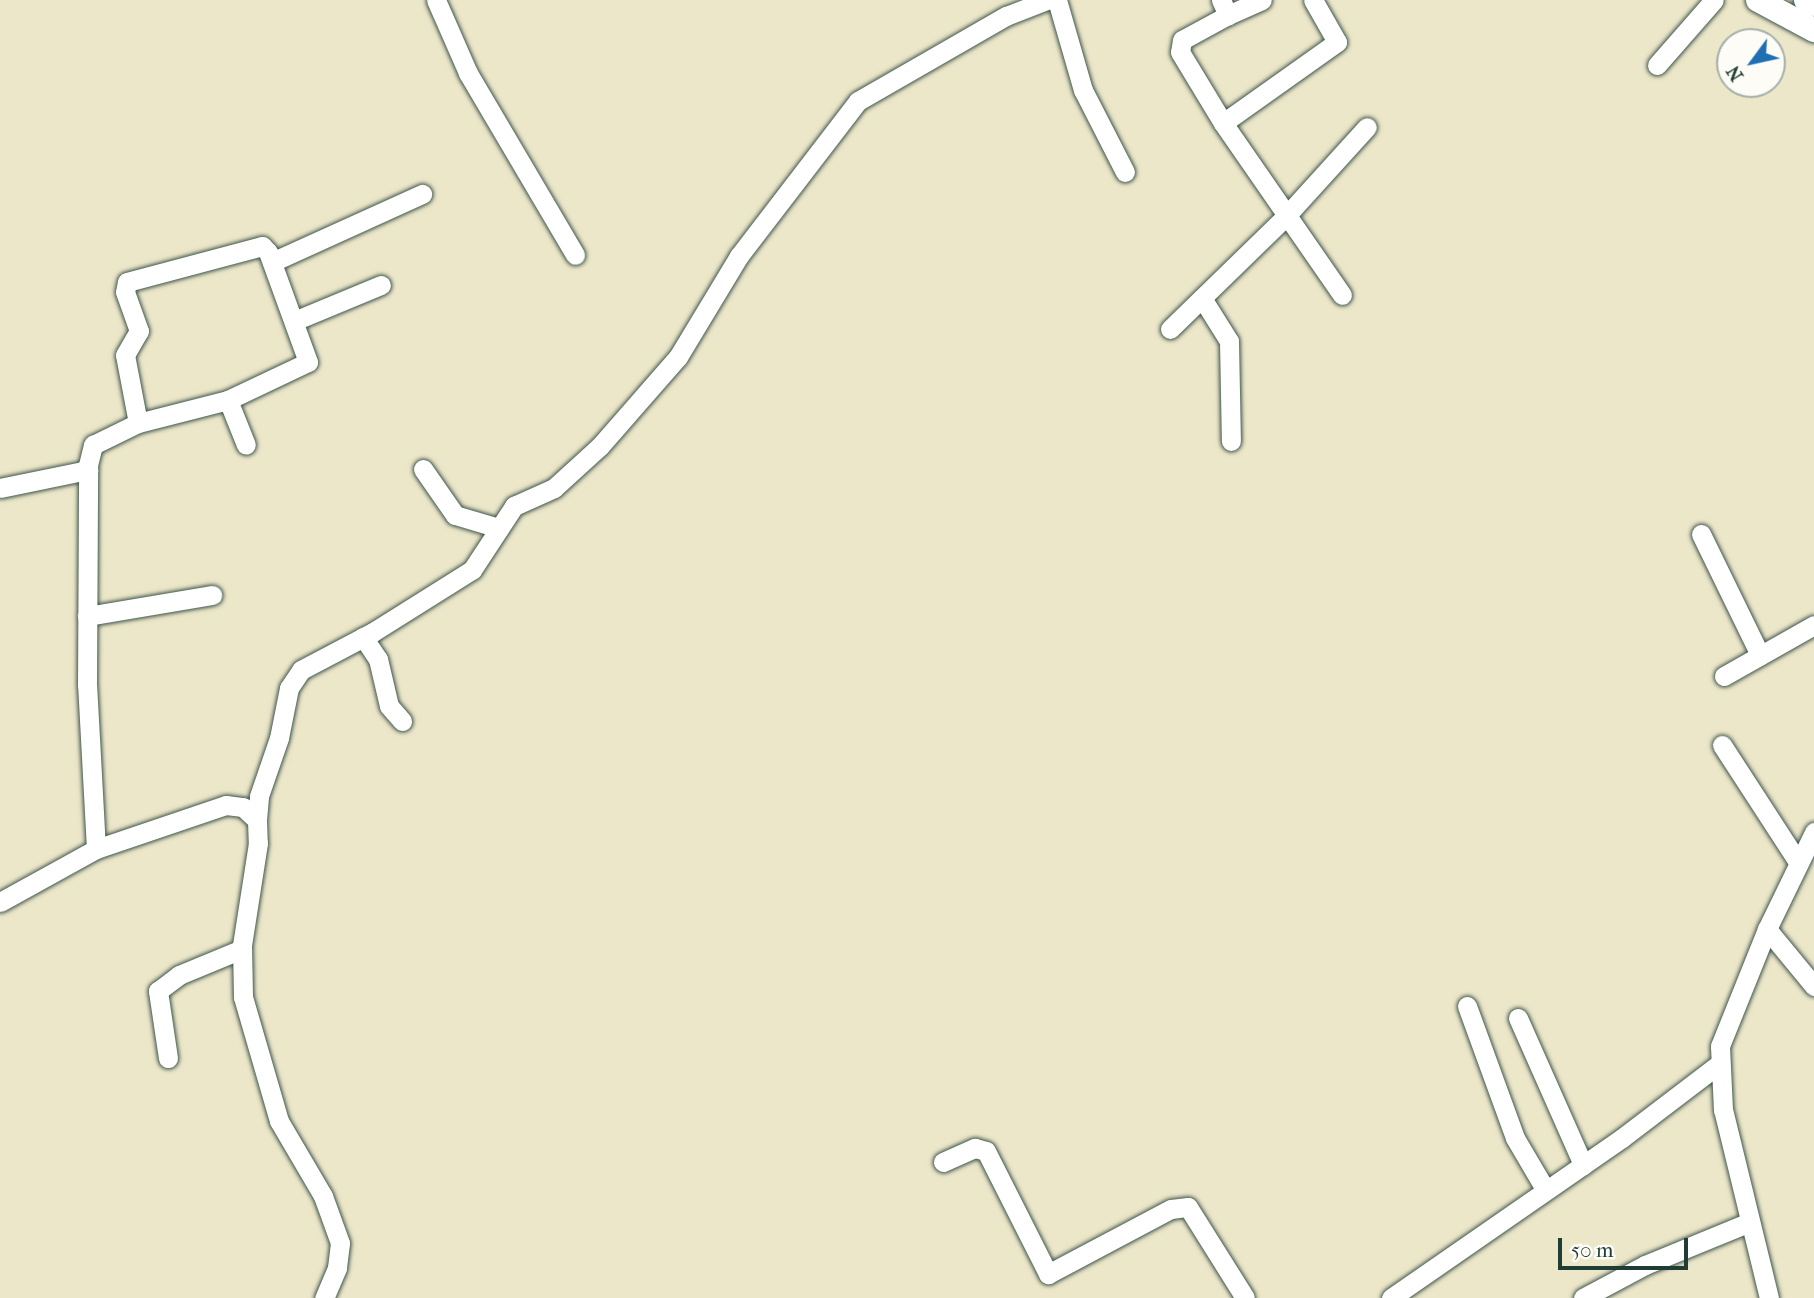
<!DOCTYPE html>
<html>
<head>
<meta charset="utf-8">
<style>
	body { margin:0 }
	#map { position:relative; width:1814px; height:1298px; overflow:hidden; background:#ede7ca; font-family:"IM FELL French Canon",serif }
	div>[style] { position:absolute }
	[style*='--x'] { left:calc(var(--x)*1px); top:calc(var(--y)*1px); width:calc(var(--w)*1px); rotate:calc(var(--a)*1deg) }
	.roads { filter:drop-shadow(0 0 2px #3e564a) drop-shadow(0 0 2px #3e564a) }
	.minor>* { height:19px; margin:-9.5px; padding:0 9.5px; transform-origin:9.5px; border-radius:9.5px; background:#fff }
	.major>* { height:24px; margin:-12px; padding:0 12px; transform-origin:12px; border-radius:12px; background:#fff }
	span { translate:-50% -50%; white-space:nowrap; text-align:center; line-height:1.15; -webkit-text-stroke:6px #fdfcf7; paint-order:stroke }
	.north { position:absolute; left:1716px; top:28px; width:70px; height:70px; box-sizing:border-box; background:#fdfcf7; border:2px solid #a4b0a9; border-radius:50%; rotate:237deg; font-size:19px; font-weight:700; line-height:28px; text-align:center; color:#1f3d34 }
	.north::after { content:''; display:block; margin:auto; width:24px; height:32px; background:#1f6fb2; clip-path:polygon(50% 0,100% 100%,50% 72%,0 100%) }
	.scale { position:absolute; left:1558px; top:1238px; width:130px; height:32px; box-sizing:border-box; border:4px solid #1f3d34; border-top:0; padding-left:9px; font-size:21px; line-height:24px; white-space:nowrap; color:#1f3d34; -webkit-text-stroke:5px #fdfcf7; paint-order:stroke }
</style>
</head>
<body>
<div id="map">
	<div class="roads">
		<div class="minor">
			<div style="--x:436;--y:0;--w:80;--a:66.3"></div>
			<div style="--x:468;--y:73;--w:211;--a:59.5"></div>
			<div style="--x:1057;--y:0;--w:94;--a:73.9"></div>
			<div style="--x:1083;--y:90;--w:92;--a:62.9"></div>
			<div style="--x:1221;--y:0;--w:17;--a:65"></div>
			<div style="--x:1228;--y:15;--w:52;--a:151.5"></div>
			<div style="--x:1182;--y:40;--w:12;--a:99"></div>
			<div style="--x:1180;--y:52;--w:83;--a:58.8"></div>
			<div style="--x:1223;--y:123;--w:209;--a:55.3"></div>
			<div style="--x:1228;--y:15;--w:37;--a:-24"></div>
			<div style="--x:1657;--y:65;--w:86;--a:-48.8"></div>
			<div style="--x:1223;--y:123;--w:140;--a:-35.4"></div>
			<div style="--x:1337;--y:42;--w:48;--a:-119.7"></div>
			<div style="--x:272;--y:262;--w:165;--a:-24.4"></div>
			<div style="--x:1202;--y:298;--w:51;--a:57.9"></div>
			<div style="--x:1229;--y:341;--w:100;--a:88.9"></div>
			<div style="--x:294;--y:321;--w:94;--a:-22.5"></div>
			<div style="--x:1170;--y:329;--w:162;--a:-44.2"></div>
			<div style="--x:1286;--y:216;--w:120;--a:-47.7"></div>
			<div style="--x:138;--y:423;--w:69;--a:-100.8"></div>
			<div style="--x:125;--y:355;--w:28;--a:-60"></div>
			<div style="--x:139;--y:331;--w:41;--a:-109.7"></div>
			<div style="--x:125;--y:292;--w:10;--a:-79"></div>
			<div style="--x:127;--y:282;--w:140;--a:-14.9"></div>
			<div style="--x:262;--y:246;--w:8;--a:45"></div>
			<div style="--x:268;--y:252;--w:117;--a:70"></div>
			<div style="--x:308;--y:362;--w:89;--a:154.6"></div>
			<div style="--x:423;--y:469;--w:56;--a:55.2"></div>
			<div style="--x:455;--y:515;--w:46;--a:16.5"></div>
			<div style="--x:0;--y:488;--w:90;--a:-11.6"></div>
			<div style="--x:1701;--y:534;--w:135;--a:64"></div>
			<div style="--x:87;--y:616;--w:127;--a:-9.5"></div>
			<div style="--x:363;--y:637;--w:27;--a:56"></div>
			<div style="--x:378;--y:659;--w:48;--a:76.8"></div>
			<div style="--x:389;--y:706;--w:20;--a:49"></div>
			<div style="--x:1724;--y:676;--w:103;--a:-29.5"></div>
			<div style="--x:1722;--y:745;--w:140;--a:57"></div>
			<div style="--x:257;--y:820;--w:24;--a:-85"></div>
			<div style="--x:259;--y:796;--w:61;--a:-71"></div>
			<div style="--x:279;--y:738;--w:51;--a:-78.7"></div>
			<div style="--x:289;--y:688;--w:22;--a:-56"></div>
			<div style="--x:301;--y:670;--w:81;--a:-27.8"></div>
			<div style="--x:373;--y:632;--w:117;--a:-32.1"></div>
			<div style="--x:472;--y:570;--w:77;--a:-56.7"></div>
			<div style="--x:514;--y:506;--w:44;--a:-24.2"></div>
			<div style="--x:554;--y:488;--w:62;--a:-42.4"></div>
			<div style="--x:600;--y:446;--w:118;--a:-48.8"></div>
			<div style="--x:678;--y:357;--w:118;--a:-58.9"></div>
			<div style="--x:739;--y:256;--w:195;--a:-52.5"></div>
			<div style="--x:858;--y:101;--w:171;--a:-29.9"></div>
			<div style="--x:1006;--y:16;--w:44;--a:-21.3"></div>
			<div style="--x:96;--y:849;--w:137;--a:-18.7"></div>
			<div style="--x:226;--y:805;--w:17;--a:7"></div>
			<div style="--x:243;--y:807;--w:19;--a:43"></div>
			<div style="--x:257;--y:820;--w:23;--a:88"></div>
			<div style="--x:258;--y:843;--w:103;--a:98.9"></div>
			<div style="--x:242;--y:945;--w:52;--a:88.9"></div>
			<div style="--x:243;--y:997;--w:129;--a:73.8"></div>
			<div style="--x:279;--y:1121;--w:87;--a:59.6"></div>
			<div style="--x:323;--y:1196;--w:50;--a:70.1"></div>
			<div style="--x:340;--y:1243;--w:25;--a:97"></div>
			<div style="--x:337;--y:1268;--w:33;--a:113"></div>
			<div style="--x:0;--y:902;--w:110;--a:-28.9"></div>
			<div style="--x:96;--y:849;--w:164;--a:-93.1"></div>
			<div style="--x:87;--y:685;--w:220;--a:-89.7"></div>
			<div style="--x:88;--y:465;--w:21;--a:-76"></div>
			<div style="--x:93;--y:445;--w:50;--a:-26.1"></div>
			<div style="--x:138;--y:423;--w:93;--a:-14.3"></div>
			<div style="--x:228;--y:400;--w:48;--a:68.2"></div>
			<div style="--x:1767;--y:929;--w:74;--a:50.5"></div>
			<div style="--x:1467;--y:1006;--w:140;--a:70"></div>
			<div style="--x:1515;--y:1138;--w:59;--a:59.5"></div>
			<div style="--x:1518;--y:1018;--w:161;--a:66.1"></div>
			<div style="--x:168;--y:1058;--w:68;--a:-98.5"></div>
			<div style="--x:158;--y:991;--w:26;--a:-37"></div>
			<div style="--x:179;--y:975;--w:68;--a:-22.4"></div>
			<div style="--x:943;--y:1162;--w:35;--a:-24"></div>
			<div style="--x:975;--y:1148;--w:11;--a:15"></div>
			<div style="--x:986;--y:1151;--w:138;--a:63.2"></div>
			<div style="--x:1048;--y:1274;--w:139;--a:-27.9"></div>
			<div style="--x:1171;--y:1209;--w:17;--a:-7"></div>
			<div style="--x:1188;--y:1207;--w:107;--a:57.9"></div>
			<div style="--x:1391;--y:1298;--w:281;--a:-34.7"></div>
			<div style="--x:1622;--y:1138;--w:122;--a:-37.3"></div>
			<div style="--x:1583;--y:1298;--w:70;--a:-28"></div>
			<div style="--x:1645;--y:1265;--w:113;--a:-22.3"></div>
			<div style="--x:1769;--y:1298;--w:194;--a:-103.7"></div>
			<div style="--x:1723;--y:1110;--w:64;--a:-92.7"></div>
			<div style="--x:1720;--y:1046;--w:126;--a:-68.1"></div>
			<div style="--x:1767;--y:929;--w:108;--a:-64.1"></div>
		</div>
		<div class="major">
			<div style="--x:1758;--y:0;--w:64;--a:28.2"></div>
			<div style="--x:1806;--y:0;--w:9;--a:27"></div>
		</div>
	</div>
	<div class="north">N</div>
	<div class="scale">50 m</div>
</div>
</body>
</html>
